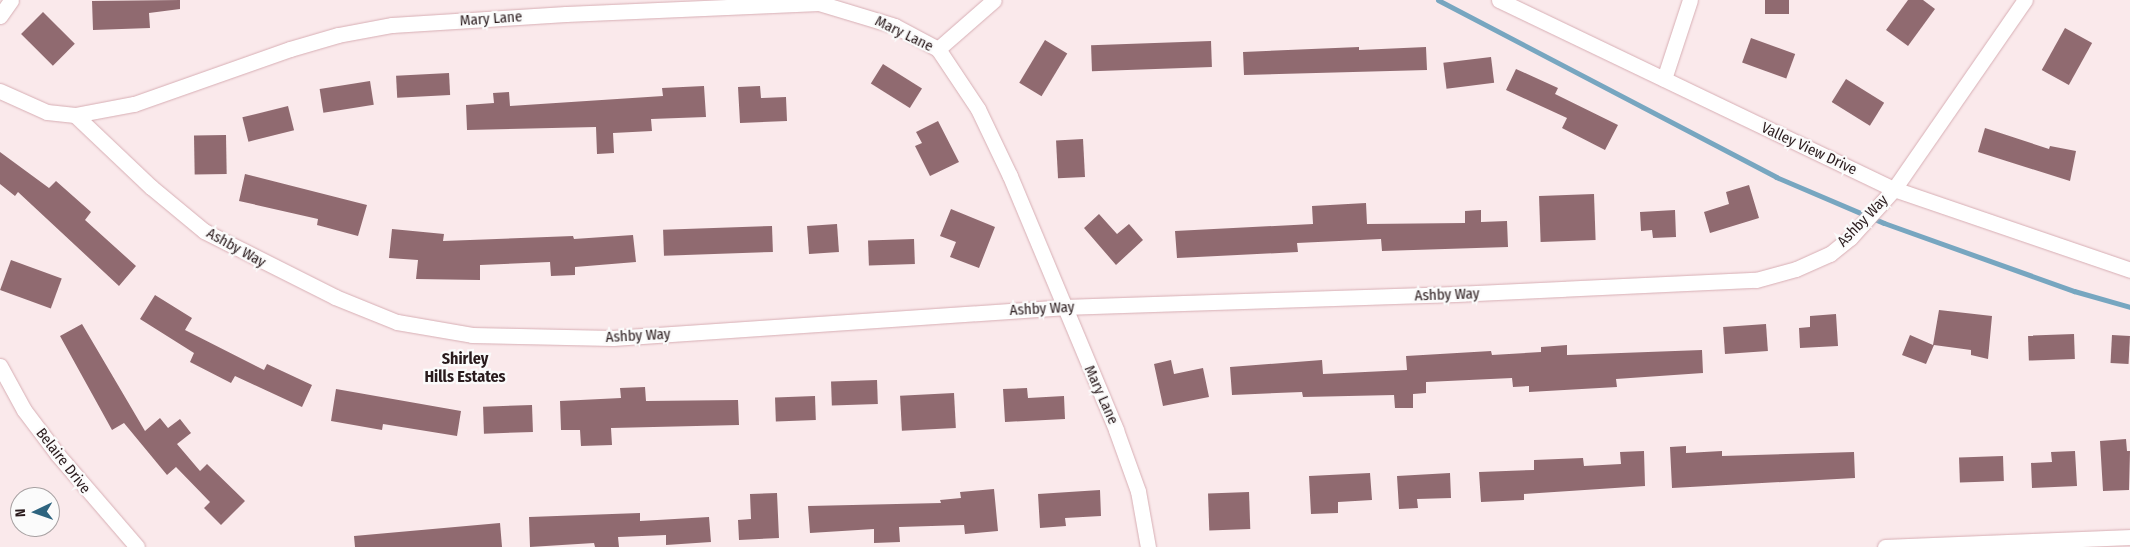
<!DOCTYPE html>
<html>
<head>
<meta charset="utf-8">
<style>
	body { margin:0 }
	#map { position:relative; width:2130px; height:547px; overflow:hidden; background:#fae9eb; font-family:"Fira Sans Condensed",sans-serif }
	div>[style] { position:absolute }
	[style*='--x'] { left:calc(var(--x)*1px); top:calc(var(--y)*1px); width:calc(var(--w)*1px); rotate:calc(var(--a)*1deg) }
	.stream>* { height:5px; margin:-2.5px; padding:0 2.5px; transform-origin:2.5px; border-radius:2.5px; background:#77a6c0 }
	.building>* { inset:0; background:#906a70; transform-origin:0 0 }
	.roads { filter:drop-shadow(0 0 1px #d7aeb4) drop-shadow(0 0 1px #d7aeb4) }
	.minor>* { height:15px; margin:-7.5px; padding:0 7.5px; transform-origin:7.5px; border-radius:7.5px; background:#fff }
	span { translate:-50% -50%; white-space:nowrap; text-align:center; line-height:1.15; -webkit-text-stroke:4.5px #fbfbfb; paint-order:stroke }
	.street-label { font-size:15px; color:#2a1b1d }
	.neighbourhood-label { font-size:16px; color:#2a1b1d; font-weight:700 }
	.north { position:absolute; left:10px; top:487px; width:50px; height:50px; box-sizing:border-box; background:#fbfbfb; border:1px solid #a7a1a2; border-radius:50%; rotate:267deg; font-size:14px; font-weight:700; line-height:20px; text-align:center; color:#2a1b1d }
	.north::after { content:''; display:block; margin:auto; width:18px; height:22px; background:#2e647f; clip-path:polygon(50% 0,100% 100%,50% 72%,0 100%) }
</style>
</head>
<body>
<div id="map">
	<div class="stream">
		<div style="--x:1438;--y:0;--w:382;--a:27.6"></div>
		<div style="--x:1776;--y:177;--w:117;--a:23.1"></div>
		<div style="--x:1884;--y:223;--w:202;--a:19.7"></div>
		<div style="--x:2074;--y:291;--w:58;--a:15.9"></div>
	</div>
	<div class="building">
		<div style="clip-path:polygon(180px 0,180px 9px,149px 13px,150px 28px,93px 30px,92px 1px)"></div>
		<div style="left:1765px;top:0;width:24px;height:14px"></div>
		<div style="clip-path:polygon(1908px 0,1923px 0,1935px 9px,1908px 46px,1886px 30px)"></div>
		<div style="left:43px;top:12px;width:45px;height:31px;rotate:45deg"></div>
		<div style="left:2065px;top:28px;width:31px;height:48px;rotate:29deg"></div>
		<div style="left:1751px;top:38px;width:47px;height:26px;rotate:20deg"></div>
		<div style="left:1045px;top:40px;width:26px;height:50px;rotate:31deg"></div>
		<div style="left:1211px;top:41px;width:26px;height:120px;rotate:88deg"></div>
		<div style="clip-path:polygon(1359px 47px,1359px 50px,1426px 47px,1427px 70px,1244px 75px,1243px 52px)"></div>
		<div style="left:1491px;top:57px;width:26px;height:48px;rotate:83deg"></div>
		<div style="left:883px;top:64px;width:46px;height:23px;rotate:32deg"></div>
		<div style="clip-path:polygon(1516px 69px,1558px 88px,1555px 94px,1618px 125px,1605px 150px,1562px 128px,1567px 118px,1506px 90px)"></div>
		<div style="left:449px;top:73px;width:22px;height:53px;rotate:87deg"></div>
		<div style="left:1846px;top:79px;width:45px;height:27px;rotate:32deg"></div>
		<div style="left:370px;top:81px;width:24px;height:51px;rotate:81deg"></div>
		<div style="clip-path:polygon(704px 86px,706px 117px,651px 119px,652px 131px,613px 133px,614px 153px,597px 154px,596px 127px,467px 130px,466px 105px,494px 103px,493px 93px,509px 92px,510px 106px,663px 96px,662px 88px)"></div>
		<div style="clip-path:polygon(760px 86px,761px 98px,786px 97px,787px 121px,740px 123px,738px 87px)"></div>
		<div style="left:288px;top:106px;width:25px;height:47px;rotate:76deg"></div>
		<div style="clip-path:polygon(938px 121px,959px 162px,930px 176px,915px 146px,922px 143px,916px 132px)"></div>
		<div style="clip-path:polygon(1985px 128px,2049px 149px,2050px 146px,2076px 151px,2070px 181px,1978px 152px)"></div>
		<div style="left:226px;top:135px;width:39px;height:32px;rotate:89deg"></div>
		<div style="left:1083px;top:139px;width:38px;height:27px;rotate:87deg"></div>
		<div style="clip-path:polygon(0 152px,49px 188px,56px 181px,91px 212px,85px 220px,136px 266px,119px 286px,18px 192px,15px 196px,0 184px)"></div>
		<div style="clip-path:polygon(245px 174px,367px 205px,358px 236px,317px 225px,318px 219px,239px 201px)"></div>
		<div style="clip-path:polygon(1749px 185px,1759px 218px,1710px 233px,1704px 212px,1729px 204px,1726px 192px)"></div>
		<div style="left:1594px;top:194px;width:46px;height:55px;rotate:88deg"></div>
		<div style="clip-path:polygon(1366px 203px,1367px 224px,1465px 223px,1465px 211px,1481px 210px,1481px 222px,1507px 221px,1508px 247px,1382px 251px,1381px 239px,1297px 243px,1298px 252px,1177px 258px,1175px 231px,1313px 224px,1312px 206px)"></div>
		<div style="clip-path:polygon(951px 209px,995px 227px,979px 268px,950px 257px,956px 242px,940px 236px)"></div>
		<div style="clip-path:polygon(1675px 210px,1676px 237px,1653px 238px,1652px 230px,1641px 231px,1640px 212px)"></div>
		<div style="clip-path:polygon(1099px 214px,1117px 234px,1129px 224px,1143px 240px,1116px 265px,1084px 228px)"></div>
		<div style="left:837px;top:224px;width:28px;height:30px;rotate:86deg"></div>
		<div style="left:772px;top:226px;width:26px;height:109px;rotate:88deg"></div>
		<div style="clip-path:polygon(392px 229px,444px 234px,443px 241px,573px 236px,574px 239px,633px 235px,636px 262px,575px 267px,575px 275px,551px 276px,550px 262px,480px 265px,480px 280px,416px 279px,418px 260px,389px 258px)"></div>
		<div style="left:914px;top:239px;width:25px;height:46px;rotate:88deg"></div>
		<div style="left:11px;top:260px;width:54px;height:32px;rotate:20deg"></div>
		<div style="clip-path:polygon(155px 295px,192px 318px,185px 330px,264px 370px,267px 364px,312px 385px,302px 407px,235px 376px,231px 383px,190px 362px,194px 353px,140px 319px)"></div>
		<div style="clip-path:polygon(1939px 310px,1992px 316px,1988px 359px,1971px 355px,1971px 350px,1934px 345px,1926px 364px,1902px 355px,1910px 335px,1933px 345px)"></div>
		<div style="clip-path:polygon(1836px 314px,1838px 346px,1800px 348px,1799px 328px,1810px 327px,1810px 316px)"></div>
		<div style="clip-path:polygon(82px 324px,145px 431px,160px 418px,168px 428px,180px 419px,191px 433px,177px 444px,200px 471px,207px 464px,245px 501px,221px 525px,204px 508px,210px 502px,176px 467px,167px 475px,124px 423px,112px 430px,60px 336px)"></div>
		<div style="left:1766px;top:324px;width:27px;height:43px;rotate:86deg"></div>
		<div style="left:2074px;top:334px;width:25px;height:46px;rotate:88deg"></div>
		<div style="left:2112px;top:335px;width:18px;height:28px;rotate:3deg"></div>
		<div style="clip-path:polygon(1567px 345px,1567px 355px,1702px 350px,1703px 373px,1616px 379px,1617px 387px,1529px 392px,1529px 386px,1513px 387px,1512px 378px,1426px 382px,1426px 393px,1413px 394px,1413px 408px,1395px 408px,1394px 395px,1303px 397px,1302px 392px,1232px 395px,1230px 367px,1322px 360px,1323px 374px,1407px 370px,1406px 356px,1491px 351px,1492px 355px,1541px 352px,1541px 347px)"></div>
		<div style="clip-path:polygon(1171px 360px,1174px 374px,1203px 368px,1209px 397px,1163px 406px,1154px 364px)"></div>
		<div style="left:877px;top:380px;width:24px;height:46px;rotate:88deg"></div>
		<div style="clip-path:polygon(645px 387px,646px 401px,738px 400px,739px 425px,611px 428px,612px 445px,581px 446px,580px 430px,561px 430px,560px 401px,621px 398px,620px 388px)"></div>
		<div style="clip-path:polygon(1027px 388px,1028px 398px,1064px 396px,1065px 419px,1005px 422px,1003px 389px)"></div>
		<div style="clip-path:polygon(336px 389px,461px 411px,457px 436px,383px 424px,382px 430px,331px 421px)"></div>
		<div style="left:954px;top:393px;width:35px;height:54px;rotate:87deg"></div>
		<div style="left:815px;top:396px;width:24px;height:40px;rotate:88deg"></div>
		<div style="left:532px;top:405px;width:27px;height:49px;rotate:88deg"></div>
		<div style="clip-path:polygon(2126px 439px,2127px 451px,2130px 451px,2129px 490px,2103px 491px,2100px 441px)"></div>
		<div style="clip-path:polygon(1686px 446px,1686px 453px,1722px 451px,1722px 456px,1854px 452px,1855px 478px,1672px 488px,1670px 447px)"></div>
		<div style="clip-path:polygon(1644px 451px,1645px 486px,1524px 494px,1524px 500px,1481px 502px,1479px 472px,1534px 470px,1534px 460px,1583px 458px,1584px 466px,1621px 464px,1620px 452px)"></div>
		<div style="clip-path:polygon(2075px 451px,2077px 486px,2032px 488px,2031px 463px,2052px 462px,2051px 452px)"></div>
		<div style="left:2003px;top:456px;width:25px;height:44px;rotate:88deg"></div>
		<div style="clip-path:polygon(1370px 473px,1372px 500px,1338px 502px,1338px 513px,1311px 514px,1309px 476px)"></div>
		<div style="clip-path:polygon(1450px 473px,1451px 498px,1417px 499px,1418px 508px,1399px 509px,1397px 476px)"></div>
		<div style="clip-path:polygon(994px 489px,998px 531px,965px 534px,964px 525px,899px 527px,900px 542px,874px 543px,874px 529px,810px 533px,808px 506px,941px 503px,940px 500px,961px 498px,960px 492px)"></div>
		<div style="clip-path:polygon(1100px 490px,1101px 516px,1065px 518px,1066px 526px,1040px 528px,1038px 494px)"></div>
		<div style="left:1249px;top:492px;width:37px;height:41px;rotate:88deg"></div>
		<div style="clip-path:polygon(777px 493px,779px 538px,739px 540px,738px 520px,751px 519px,750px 494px)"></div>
		<div style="clip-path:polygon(640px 513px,640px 521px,709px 517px,711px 542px,666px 545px,666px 535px,618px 537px,619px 547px,595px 547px,594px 543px,530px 547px,529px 517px)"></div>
		<div style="clip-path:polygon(500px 523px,502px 547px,355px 547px,354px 536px)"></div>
	</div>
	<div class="roads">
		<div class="minor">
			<div style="--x:1499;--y:0;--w:438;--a:25.6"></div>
			<div style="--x:1894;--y:189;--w:250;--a:18.9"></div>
			<div style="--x:0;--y:16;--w:19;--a:-55"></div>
			<div style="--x:938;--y:49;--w:74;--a:-41.2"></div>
			<div style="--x:1664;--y:79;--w:83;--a:-71.8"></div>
			<div style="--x:0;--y:91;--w:51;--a:24.1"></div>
			<div style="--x:47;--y:112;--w:28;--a:6"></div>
			<div style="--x:75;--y:115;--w:105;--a:43.5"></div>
			<div style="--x:151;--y:187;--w:69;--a:39.7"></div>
			<div style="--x:204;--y:231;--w:147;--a:26.7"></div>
			<div style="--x:335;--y:297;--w:67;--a:22"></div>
			<div style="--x:397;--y:322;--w:76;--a:9.8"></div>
			<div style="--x:472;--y:335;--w:141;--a:1.2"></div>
			<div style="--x:613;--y:338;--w:451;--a:-3.9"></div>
			<div style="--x:1063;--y:307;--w:392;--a:-1.9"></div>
			<div style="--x:1455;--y:294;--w:301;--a:-2.7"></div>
			<div style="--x:1756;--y:280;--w:41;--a:-15.4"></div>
			<div style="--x:1796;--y:269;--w:37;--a:-24"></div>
			<div style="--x:1830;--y:254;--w:26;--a:-39"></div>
			<div style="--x:1850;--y:238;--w:66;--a:-48.1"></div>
			<div style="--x:1894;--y:189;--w:230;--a:-55.3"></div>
			<div style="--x:75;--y:115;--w:60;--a:-10.6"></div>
			<div style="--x:134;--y:104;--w:165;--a:-19.4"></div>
			<div style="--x:290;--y:49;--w:50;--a:-16.3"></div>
			<div style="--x:338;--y:35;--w:55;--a:-10.5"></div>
			<div style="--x:392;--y:25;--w:174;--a:-3.6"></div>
			<div style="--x:566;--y:14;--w:253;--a:-2.5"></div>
			<div style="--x:819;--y:3;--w:79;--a:16.8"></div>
			<div style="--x:895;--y:26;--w:49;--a:28.1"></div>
			<div style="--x:938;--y:49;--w:72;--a:56.3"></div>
			<div style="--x:978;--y:109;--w:74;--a:64.5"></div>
			<div style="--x:1010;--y:176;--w:275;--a:67.3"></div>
			<div style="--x:1116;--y:430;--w:65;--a:70.2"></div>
			<div style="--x:1138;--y:491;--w:57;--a:79.9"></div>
			<div style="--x:0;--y:366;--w:50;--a:61.4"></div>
			<div style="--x:24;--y:410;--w:56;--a:52.9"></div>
			<div style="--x:58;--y:455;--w:121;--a:49.3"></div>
			<div style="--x:1885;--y:547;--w:245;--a:-2.3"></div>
		</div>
	</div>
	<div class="street-label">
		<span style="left:491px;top:19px;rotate:-4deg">Mary Lane</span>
		<span style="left:904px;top:34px;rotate:26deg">Mary Lane</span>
		<span style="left:1809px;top:149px;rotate:25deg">Valley View Drive</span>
		<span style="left:1863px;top:221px;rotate:-46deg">Ashby Way</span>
		<span style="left:236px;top:248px;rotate:29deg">Ashby Way</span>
		<span style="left:1447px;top:295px;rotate:-2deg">Ashby Way</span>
		<span style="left:1042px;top:309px;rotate:-3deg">Ashby Way</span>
		<span style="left:638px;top:336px;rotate:-3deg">Ashby Way</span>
		<span style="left:1101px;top:395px;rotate:66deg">Mary Lane</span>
		<span style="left:63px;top:461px;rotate:52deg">Belaire Drive</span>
	</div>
	<div class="neighbourhood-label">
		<span style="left:465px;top:368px">Shirley<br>Hills Estates</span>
	</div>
	<div class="north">N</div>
</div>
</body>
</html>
